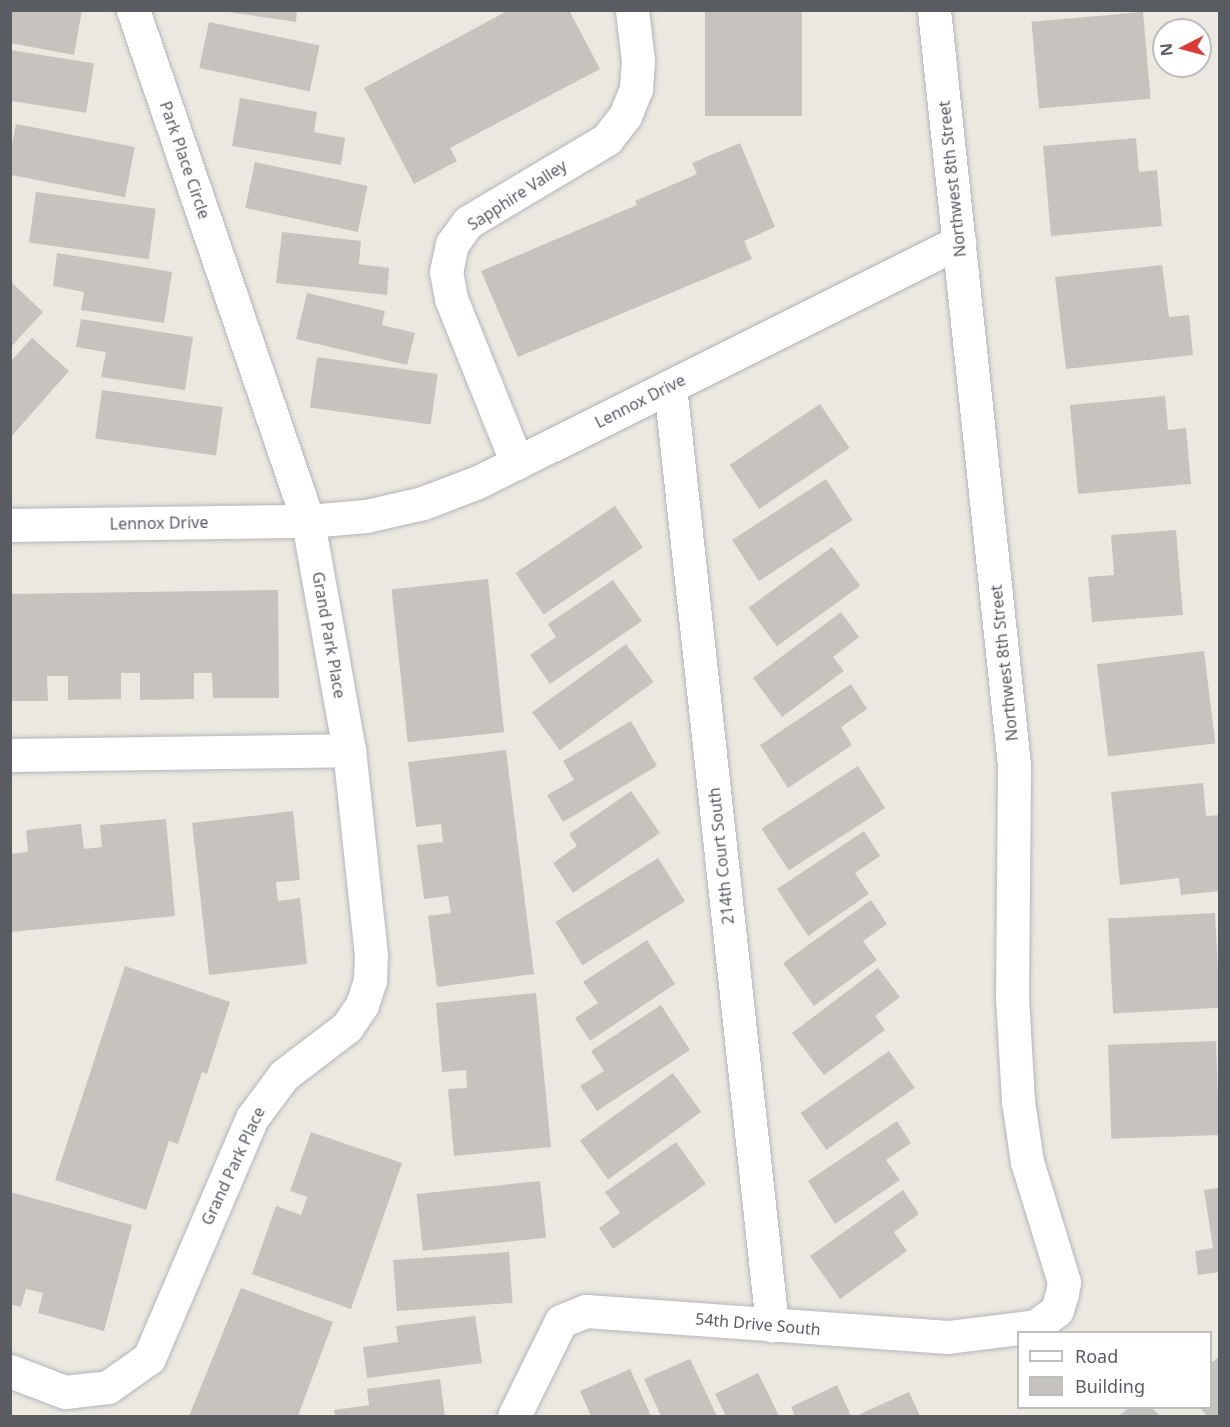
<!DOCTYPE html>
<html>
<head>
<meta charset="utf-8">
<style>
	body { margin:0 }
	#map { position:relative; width:1230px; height:1427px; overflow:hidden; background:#ebe8e0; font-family:"Noto Sans",sans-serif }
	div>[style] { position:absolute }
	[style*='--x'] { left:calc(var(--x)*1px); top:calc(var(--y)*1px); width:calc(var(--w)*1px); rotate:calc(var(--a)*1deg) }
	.building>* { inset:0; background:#c6c3be; transform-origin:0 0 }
	.roads { filter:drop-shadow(0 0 2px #b3b6ba) drop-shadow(0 0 2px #b3b6ba) }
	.minor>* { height:33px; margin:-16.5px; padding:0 16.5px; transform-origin:16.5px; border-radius:16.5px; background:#fff }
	span { translate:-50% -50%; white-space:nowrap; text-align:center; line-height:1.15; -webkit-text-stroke:6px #fff; paint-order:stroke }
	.street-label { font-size:16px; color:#595c60 }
	.frame { position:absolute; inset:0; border:12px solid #595c60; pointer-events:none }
	.legend { position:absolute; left:1017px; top:1331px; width:195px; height:78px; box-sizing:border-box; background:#fff; border:2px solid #bdbebf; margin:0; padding:8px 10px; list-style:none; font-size:18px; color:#595c60 }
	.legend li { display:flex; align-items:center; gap:12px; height:30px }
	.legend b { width:30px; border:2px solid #bdbebf }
	.north { position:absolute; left:1152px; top:18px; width:60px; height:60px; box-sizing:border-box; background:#fff; border:2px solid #bdbebf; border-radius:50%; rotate:264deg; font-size:16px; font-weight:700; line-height:24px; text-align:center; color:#595c60 }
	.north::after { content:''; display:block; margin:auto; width:21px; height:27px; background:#db3c36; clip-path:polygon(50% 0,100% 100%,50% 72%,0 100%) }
</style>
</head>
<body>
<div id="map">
	<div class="building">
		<div style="clip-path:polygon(10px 10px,82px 10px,74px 55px,10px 43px)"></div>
		<div style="clip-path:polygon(215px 10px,297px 10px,296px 22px)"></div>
		<div style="clip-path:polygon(509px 10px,569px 10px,600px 69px,450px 148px,457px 161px,414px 184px,364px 88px)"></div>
		<div style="left:705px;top:10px;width:97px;height:106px"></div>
		<div style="left:1143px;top:12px;width:87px;height:112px;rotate:85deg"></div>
		<div style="left:209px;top:22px;width:113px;height:47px;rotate:12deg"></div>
		<div style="left:10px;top:50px;width:85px;height:50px;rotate:9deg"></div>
		<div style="clip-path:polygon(240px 98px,317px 112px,314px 132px,345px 138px,341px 165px,232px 146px)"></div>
		<div style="left:16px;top:124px;width:121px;height:51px;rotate:11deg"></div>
		<div style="clip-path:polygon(1136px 138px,1139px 172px,1157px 170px,1162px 226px,1051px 236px,1043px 146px)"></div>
		<div style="clip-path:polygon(740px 143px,775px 227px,744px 241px,752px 259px,518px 357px,481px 271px,637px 205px,635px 201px,697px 174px,692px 163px)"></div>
		<div style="left:255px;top:162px;width:115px;height:47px;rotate:12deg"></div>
		<div style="left:36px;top:192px;width:121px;height:51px;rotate:8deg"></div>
		<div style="clip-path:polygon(282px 232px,361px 241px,359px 264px,389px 268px,387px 295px,276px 283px)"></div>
		<div style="clip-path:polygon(57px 253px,172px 272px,164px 323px,81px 310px,84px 292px,53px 286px)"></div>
		<div style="clip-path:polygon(1162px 265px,1169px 317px,1189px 315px,1193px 355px,1066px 369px,1055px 277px)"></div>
		<div style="clip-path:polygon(10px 281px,43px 312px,10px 348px)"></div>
		<div style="clip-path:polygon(307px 293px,385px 311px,382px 325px,415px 333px,407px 365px,296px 339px)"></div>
		<div style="clip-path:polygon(81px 319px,193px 337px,185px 390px,101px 377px,106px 352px,76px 347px)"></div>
		<div style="clip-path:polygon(32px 338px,69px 371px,10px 438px,10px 362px)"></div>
		<div style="left:317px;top:357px;width:122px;height:51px;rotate:8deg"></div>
		<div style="left:102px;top:390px;width:122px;height:49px;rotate:8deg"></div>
		<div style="clip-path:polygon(1165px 396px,1168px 430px,1186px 428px,1191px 484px,1078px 494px,1070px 405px)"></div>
		<div style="left:820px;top:404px;width:53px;height:109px;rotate:56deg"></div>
		<div style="left:826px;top:479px;width:49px;height:112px;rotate:57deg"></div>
		<div style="left:615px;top:506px;width:50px;height:120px;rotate:56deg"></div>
		<div style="clip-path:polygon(1176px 530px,1183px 615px,1092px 622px,1088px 577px,1114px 575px,1111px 535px)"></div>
		<div style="left:832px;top:547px;width:48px;height:103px;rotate:54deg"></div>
		<div style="left:488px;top:579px;width:154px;height:97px;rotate:84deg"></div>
		<div style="clip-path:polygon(613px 580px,642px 621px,550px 684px,530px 655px,556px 637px,548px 624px)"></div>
		<div style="clip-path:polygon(278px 590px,279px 698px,213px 698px,212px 673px,194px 673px,194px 699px,140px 700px,140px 673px,121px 673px,121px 699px,68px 700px,68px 676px,47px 676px,48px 701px,10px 701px,10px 594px)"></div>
		<div style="clip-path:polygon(841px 612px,859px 637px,833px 657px,844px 671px,782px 717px,753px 678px)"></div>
		<div style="left:626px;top:644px;width:47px;height:116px;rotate:54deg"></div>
		<div style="left:1204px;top:651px;width:93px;height:108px;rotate:83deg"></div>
		<div style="clip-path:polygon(851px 684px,867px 709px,841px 727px,852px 745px,788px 788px,760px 745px)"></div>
		<div style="clip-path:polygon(631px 721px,657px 766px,563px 822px,547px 795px,574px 780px,563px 761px)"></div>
		<div style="clip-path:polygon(506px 750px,534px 974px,437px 987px,428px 916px,451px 913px,448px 896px,424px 899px,417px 845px,443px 842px,441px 824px,416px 827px,408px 762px)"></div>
		<div style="left:858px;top:766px;width:50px;height:115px;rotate:57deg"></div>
		<div style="clip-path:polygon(1203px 783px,1206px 816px,1220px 815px,1220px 891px,1181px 895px,1179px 878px,1120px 885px,1111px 792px)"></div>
		<div style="clip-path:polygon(631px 791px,660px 833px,573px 893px,553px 863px,577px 846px,569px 834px)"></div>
		<div style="clip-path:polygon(293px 811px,300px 880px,276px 882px,278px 901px,300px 898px,307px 964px,209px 975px,192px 823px)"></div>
		<div style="clip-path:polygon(166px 819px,175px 916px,10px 932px,10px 854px,28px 852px,26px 830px,81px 824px,84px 849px,102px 847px,100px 825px)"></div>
		<div style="clip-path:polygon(864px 831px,880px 856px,855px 873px,869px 894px,808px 936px,777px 889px)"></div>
		<div style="left:658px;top:858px;width:51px;height:121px;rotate:58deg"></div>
		<div style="clip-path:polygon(871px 900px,887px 924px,863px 941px,877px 960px,814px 1006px,783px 963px)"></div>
		<div style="left:1215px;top:913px;width:95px;height:107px;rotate:87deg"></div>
		<div style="clip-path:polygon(647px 940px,675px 984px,590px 1041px,575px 1018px,598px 1003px,583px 982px)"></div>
		<div style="clip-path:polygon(125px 966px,230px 1002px,207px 1074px,202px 1072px,178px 1144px,169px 1141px,146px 1210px,55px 1180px)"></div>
		<div style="clip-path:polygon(878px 968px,900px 997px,875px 1016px,885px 1030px,824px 1075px,792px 1033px)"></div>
		<div style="clip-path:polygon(536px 993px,551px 1147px,454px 1156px,448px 1089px,467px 1088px,466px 1070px,442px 1072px,436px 1003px)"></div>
		<div style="clip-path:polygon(661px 1005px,690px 1050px,597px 1111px,580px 1086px,604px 1071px,591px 1051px)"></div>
		<div style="left:1216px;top:1041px;width:94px;height:108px;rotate:88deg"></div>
		<div style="left:889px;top:1051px;width:45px;height:108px;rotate:55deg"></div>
		<div style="left:673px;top:1073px;width:48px;height:115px;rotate:54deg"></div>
		<div style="clip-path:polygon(897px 1121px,911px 1143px,886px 1160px,900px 1180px,835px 1224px,808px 1181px)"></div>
		<div style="clip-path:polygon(311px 1132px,402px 1163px,351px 1309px,252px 1274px,276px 1206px,301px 1215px,307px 1197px,290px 1191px)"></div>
		<div style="clip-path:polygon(676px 1142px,706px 1184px,613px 1249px,599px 1228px,620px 1213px,605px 1192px)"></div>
		<div style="left:540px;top:1181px;width:57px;height:124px;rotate:84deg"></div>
		<div style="clip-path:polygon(1220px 1188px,1220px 1272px,1198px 1275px,1195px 1251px,1213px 1248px,1204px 1190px)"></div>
		<div style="clip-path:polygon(903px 1190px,919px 1214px,894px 1232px,907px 1251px,840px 1299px,810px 1256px)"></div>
		<div style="clip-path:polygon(10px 1192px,132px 1225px,104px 1331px,38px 1313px,43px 1293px,26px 1289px,21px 1307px,10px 1304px)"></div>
		<div style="left:509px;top:1252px;width:51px;height:116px;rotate:86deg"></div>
		<div style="clip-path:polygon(241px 1288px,333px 1322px,298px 1416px,189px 1416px)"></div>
		<div style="clip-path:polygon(475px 1316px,482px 1363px,367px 1378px,363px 1347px,398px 1342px,396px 1326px)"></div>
		<div style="clip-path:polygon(1220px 1356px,1220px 1416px,1207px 1416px,1200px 1408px,1210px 1408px,1210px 1364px)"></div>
		<div style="clip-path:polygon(690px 1359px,717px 1416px,661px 1416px,644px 1379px)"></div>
		<div style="clip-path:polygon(630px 1369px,651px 1416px,591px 1416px,580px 1391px)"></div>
		<div style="clip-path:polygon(758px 1373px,779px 1416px,726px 1416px,715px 1394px)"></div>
		<div style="clip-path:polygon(440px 1379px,445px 1416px,335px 1416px,334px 1410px,369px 1405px,367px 1389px)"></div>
		<div style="clip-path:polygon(837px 1385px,851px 1416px,795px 1416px,791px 1407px)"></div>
		<div style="clip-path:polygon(909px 1392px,920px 1416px,862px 1416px,860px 1414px)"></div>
		<div style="clip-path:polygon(1129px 1408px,1152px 1408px,1160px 1416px,1118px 1416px)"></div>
	</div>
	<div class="roads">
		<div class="minor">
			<div style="--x:670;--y:386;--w:945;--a:83.8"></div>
			<div style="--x:517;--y:463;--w:177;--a:-111.9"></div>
			<div style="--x:451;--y:299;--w:27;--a:-100"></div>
			<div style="--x:446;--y:272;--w:29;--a:-78"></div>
			<div style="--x:452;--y:244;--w:27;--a:-54"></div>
			<div style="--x:468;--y:222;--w:162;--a:-30.8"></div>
			<div style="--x:607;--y:139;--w:29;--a:-52"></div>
			<div style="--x:625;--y:116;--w:29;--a:-68"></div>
			<div style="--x:636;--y:89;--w:28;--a:-86"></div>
			<div style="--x:638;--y:61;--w:51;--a:-96.7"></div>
			<div style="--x:10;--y:525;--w:298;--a:-0.8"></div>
			<div style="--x:308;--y:521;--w:58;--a:-4.9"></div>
			<div style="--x:366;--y:516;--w:58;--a:-12.8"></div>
			<div style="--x:423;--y:503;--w:59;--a:-20.9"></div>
			<div style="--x:478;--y:482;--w:538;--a:-26.52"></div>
			<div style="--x:10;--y:755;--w:339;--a:-0.8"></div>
			<div style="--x:10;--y:1371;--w:59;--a:20.9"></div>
			<div style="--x:65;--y:1392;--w:43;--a:-6.6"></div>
			<div style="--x:108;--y:1387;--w:50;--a:-35.3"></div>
			<div style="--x:149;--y:1358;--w:261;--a:-66.8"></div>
			<div style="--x:252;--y:1118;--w:54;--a:-53.3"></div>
			<div style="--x:284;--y:1075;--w:79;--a:-37.3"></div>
			<div style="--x:347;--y:1027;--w:27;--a:-56"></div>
			<div style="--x:362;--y:1005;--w:25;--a:-72"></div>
			<div style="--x:370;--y:981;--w:26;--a:-88"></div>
			<div style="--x:371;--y:955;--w:206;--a:-96.1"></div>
			<div style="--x:349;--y:750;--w:233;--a:-100.2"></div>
			<div style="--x:308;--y:521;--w:540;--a:-108.9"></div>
			<div style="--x:514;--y:1416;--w:106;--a:-63.7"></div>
			<div style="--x:561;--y:1321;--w:27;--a:-22"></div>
			<div style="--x:586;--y:1311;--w:363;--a:4.1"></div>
			<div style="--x:948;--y:1337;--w:89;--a:-7.1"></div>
			<div style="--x:1036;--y:1326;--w:26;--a:-37"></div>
			<div style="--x:1057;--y:1310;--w:17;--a:-73"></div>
			<div style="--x:1062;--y:1294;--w:12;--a:-81"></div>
			<div style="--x:1064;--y:1282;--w:126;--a:-107.1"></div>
			<div style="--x:1027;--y:1162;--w:62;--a:-98.4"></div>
			<div style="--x:1018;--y:1101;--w:104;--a:-93.3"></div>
			<div style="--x:1012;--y:997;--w:232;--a:-89.5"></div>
			<div style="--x:1014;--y:765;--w:759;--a:-96.05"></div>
		</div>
	</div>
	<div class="street-label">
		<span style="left:185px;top:160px;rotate:71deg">Park Place Circle</span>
		<span style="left:952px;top:179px;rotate:-96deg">Northwest 8th Street</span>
		<span style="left:517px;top:195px;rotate:-33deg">Sapphire Valley</span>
		<span style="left:640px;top:401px;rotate:-27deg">Lennox Drive</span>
		<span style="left:159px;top:523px;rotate:-1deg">Lennox Drive</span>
		<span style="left:329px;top:635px;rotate:80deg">Grand Park Place</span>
		<span style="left:1004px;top:663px;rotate:-96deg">Northwest 8th Street</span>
		<span style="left:721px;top:856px;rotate:-96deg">214th Court South</span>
		<span style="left:233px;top:1166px;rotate:-65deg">Grand Park Place</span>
		<span style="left:758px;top:1324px;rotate:5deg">54th Drive South</span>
	</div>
	<div class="frame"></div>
	<ul class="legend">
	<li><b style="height:8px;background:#fff"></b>Road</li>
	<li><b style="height:16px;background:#c6c3be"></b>Building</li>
	</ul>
	<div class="north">N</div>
</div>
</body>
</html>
